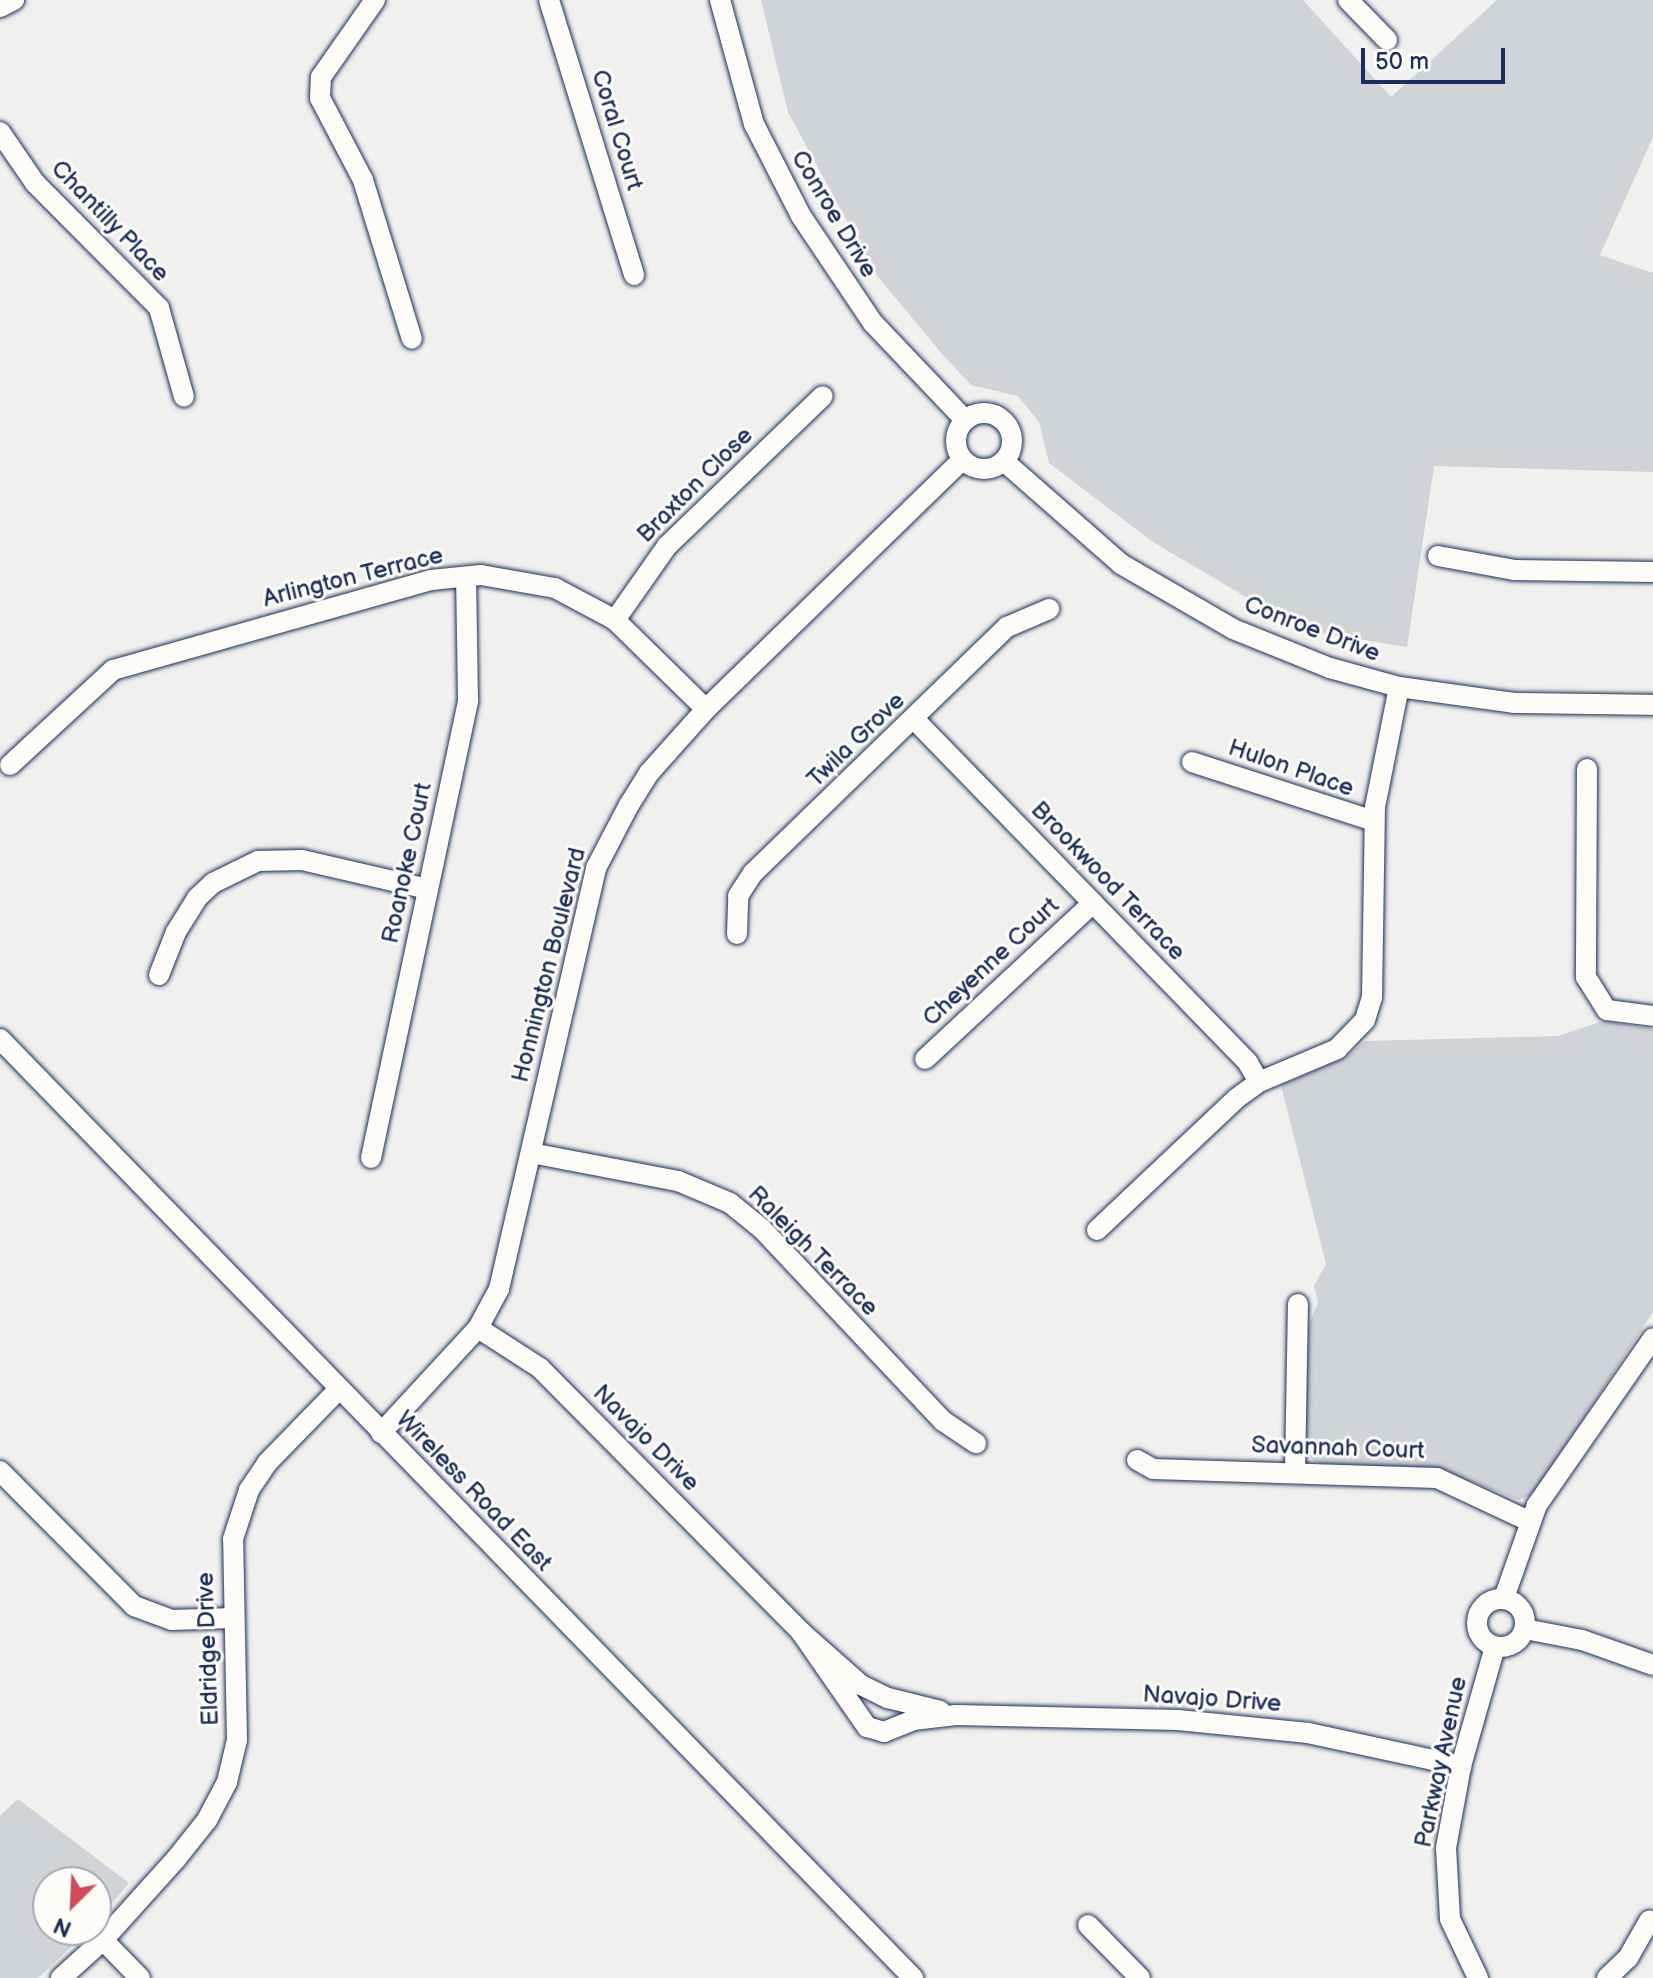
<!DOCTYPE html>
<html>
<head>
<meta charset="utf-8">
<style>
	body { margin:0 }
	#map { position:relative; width:1653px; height:1978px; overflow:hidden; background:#f0f0ee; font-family:"Balsamiq Sans",sans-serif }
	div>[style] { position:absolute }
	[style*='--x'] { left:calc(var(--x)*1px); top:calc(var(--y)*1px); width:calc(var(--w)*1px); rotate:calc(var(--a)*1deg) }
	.green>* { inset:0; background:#d0d3d8 }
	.roads { filter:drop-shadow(0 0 2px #1b2f5e) drop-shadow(0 0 2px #1b2f5e) }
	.minor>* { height:20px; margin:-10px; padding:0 10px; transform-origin:10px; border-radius:10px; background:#fdfcf7 }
	.minor>.ring { margin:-10px; padding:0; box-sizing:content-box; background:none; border:20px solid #fdfcf7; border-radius:50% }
	span { translate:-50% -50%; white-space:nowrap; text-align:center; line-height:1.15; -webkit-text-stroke:6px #fdfcf7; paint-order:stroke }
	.street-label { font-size:24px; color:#1b2f5e }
	.north { position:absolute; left:32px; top:1866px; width:80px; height:80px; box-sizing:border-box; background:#fdfcf7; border:2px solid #a3aaba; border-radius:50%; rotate:204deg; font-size:22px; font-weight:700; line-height:32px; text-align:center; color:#1b2f5e }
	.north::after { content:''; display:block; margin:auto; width:28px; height:36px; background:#d1495b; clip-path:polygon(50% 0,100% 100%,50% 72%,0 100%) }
	.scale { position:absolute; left:1361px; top:48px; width:144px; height:36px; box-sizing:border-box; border:4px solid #1b2f5e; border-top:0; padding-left:10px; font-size:24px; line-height:28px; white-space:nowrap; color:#1b2f5e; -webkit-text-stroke:6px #fdfcf7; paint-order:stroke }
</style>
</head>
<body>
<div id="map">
	<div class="green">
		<div style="clip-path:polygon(761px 0,1303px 0,1391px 97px,1497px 0,1653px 0,1653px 137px,1600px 255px,1653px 273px,1653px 472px,1434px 466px,1407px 647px,1302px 630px,1153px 542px,1049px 463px,1039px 422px,1018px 396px,971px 385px,942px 354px,875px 273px,788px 112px)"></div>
		<div style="clip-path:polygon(1603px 1021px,1653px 1029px,1653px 1312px,1534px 1494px,1519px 1500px,1435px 1468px,1331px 1467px,1313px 1460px,1306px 1450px,1308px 1327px,1318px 1302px,1314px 1286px,1326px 1264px,1281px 1085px,1346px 1057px,1365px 1041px,1558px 1036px)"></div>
		<div style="clip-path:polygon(18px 1799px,129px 1883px,96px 1922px,96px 1882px,48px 1882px,48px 1930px,89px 1930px,38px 1978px,0 1978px,0 1816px)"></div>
	</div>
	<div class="roads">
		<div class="minor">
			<div style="--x:375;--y:0;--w:94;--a:125"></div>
			<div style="--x:321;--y:77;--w:21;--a:93"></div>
			<div style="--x:320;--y:98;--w:93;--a:62.3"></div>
			<div style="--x:363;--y:180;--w:166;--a:72.9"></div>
			<div style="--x:549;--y:0;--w:288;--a:72.8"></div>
			<div style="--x:720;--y:0;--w:129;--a:74.7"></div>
			<div style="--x:754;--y:124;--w:103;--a:62.9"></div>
			<div style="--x:801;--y:216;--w:129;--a:56.1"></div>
			<div style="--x:873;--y:323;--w:134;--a:46.5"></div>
			<div style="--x:1348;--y:0;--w:56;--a:45.7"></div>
			<div style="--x:0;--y:7;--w:16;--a:-27"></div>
			<div style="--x:0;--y:132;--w:62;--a:55.5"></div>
			<div style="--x:35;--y:183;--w:176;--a:45.2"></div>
			<div style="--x:159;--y:308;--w:92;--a:74.3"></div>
			<div class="ring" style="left:956px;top:413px;width:36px;height:36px"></div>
			<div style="--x:1005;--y:462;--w:154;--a:41.3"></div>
			<div style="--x:1121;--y:564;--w:129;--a:30.1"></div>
			<div style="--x:1233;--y:629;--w:105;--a:21.9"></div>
			<div style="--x:1330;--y:668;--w:72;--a:15.4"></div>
			<div style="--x:1399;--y:687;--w:116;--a:7.9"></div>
			<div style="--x:1514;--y:703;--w:139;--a:0.8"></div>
			<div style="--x:1438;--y:556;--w:77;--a:10.4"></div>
			<div style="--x:1514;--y:570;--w:139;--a:0.8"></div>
			<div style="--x:615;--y:620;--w:90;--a:-54.9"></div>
			<div style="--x:667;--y:546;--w:216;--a:-43.9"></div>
			<div style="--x:915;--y:720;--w:478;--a:45.8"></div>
			<div style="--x:1248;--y:1063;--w:22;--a:60"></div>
			<div style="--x:1192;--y:762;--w:191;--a:18"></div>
			<div style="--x:10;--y:765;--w:140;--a:-42.7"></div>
			<div style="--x:113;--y:670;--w:330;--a:-15.8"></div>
			<div style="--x:431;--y:580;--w:50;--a:-5.7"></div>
			<div style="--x:481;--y:575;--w:75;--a:10"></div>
			<div style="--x:555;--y:588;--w:68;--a:28.1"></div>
			<div style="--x:615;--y:620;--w:127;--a:44.4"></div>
			<div style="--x:1587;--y:769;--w:208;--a:90.3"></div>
			<div style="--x:1586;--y:977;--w:39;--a:58"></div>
			<div style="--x:1607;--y:1010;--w:46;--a:7.4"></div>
			<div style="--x:737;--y:934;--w:38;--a:-88"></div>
			<div style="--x:738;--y:896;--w:27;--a:-57"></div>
			<div style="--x:753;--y:873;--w:354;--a:-44.1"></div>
			<div style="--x:1007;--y:627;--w:46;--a:-23.2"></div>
			<div style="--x:159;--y:975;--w:46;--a:-68.4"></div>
			<div style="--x:176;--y:932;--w:40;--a:-58"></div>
			<div style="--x:197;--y:898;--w:22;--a:-43"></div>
			<div style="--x:213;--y:883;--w:50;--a:-26.1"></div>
			<div style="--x:258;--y:861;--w:44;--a:-1.3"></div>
			<div style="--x:302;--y:860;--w:129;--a:13"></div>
			<div style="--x:0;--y:1039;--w:1310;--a:45.8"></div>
			<div style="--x:925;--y:1059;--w:229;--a:-42.9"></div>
			<div style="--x:531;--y:1153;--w:150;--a:10.8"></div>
			<div style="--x:678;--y:1181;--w:56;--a:22.9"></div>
			<div style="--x:730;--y:1203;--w:41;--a:39.1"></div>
			<div style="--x:762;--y:1229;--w:264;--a:46.7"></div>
			<div style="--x:943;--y:1421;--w:40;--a:34"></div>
			<div style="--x:371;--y:1158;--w:468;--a:-78"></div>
			<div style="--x:468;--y:700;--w:123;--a:-90.9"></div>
			<div style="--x:1097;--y:1230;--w:192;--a:-43.3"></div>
			<div style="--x:1237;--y:1098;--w:27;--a:-36"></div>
			<div style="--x:1259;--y:1082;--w:85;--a:-22.9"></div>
			<div style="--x:1337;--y:1049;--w:40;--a:-46"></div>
			<div style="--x:1365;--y:1020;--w:24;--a:-73"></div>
			<div style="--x:1372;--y:997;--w:190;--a:-89.1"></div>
			<div style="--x:1375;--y:807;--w:122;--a:-78.7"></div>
			<div style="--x:478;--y:1328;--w:74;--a:32.8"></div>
			<div style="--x:540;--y:1368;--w:371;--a:45.3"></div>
			<div style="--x:801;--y:1632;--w:80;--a:41.5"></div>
			<div style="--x:861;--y:1685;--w:30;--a:26"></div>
			<div style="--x:888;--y:1698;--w:54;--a:14"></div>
			<div style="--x:381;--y:1433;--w:143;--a:-47.3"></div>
			<div style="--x:478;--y:1328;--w:44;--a:-61.7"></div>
			<div style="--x:499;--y:1289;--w:432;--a:-77"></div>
			<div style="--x:596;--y:868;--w:71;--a:-62.4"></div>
			<div style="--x:629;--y:805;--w:38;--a:-58"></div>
			<div style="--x:649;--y:773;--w:86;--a:-48.3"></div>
			<div style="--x:706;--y:709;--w:357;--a:-44.2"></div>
			<div style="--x:1137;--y:1460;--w:18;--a:29"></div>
			<div style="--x:1153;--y:1469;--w:284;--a:1.8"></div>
			<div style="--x:1437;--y:1478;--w:102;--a:25.1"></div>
			<div style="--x:0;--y:1471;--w:190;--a:45.2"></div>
			<div style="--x:134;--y:1606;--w:40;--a:20.2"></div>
			<div style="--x:172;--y:1620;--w:60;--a:-1.9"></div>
			<div style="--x:1295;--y:1473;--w:169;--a:-89"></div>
			<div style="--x:1504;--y:1598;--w:99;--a:-70.5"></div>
			<div style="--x:1537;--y:1505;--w:203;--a:-55.2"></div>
			<div class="ring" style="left:1477px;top:1599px;width:28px;height:28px"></div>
			<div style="--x:1525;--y:1629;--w:58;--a:10.9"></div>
			<div style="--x:1582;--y:1640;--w:75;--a:19.4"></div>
			<div style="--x:801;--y:1632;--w:116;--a:55.2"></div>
			<div style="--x:867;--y:1727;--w:18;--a:16"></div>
			<div style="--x:884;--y:1732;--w:31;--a:-22"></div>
			<div style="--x:913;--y:1720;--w:43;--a:-6.6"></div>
			<div style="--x:956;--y:1715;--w:222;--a:1.3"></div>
			<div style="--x:1178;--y:1720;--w:131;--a:5.7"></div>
			<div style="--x:1308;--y:1733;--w:157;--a:12.2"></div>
			<div style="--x:1088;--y:1925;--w:74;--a:45.5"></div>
			<div style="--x:103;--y:1940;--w:53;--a:45.8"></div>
			<div style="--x:61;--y:1978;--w:57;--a:-42.1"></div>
			<div style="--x:103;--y:1940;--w:109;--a:-48"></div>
			<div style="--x:176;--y:1859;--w:50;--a:-51.5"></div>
			<div style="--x:207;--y:1820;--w:43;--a:-62.2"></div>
			<div style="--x:227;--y:1782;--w:43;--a:-76.6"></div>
			<div style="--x:237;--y:1740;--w:201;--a:-91.1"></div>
			<div style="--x:233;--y:1539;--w:52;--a:-71.9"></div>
			<div style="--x:249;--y:1490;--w:32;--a:-56"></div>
			<div style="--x:267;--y:1463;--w:103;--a:-45.8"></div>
			<div style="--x:1478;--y:1978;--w:65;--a:-115.4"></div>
			<div style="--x:1450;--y:1919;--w:71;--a:-93.2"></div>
			<div style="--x:1446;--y:1848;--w:83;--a:-79.6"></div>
			<div style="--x:1461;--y:1766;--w:124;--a:-74.1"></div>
			<div style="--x:1607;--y:1978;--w:29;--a:-44"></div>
			<div style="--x:1628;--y:1958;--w:43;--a:-60.4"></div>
		</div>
	</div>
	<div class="street-label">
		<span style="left:617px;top:130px;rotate:73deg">Coral Court</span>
		<span style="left:834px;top:214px;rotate:59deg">Conroe Drive</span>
		<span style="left:110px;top:221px;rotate:46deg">Chantilly Place</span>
		<span style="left:695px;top:485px;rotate:-45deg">Braxton Close</span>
		<span style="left:353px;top:577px;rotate:-14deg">Arlington Terrace</span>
		<span style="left:1312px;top:629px;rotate:21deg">Conroe Drive</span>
		<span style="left:856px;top:740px;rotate:-44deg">Twila Grove</span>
		<span style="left:1291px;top:768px;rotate:19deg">Hulon Place</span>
		<span style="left:407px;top:863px;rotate:-78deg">Roanoke Court</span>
		<span style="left:1108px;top:881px;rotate:46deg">Brookwood Terrace</span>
		<span style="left:991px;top:962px;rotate:-43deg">Cheyenne Court</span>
		<span style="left:549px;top:965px;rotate:-76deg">Honnington Boulevard</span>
		<span style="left:813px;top:1251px;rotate:45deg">Raleigh Terrace</span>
		<span style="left:646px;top:1438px;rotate:45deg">Navajo Drive</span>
		<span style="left:1338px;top:1448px;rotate:2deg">Savannah Court</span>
		<span style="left:474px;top:1491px;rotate:46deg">Wireless Road East</span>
		<span style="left:208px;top:1649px;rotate:-92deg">Eldridge Drive</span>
		<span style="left:1212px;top:1699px;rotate:4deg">Navajo Drive</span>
		<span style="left:1441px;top:1762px;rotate:-78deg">Parkway Avenue</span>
	</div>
	<div class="north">N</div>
	<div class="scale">50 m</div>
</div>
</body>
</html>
